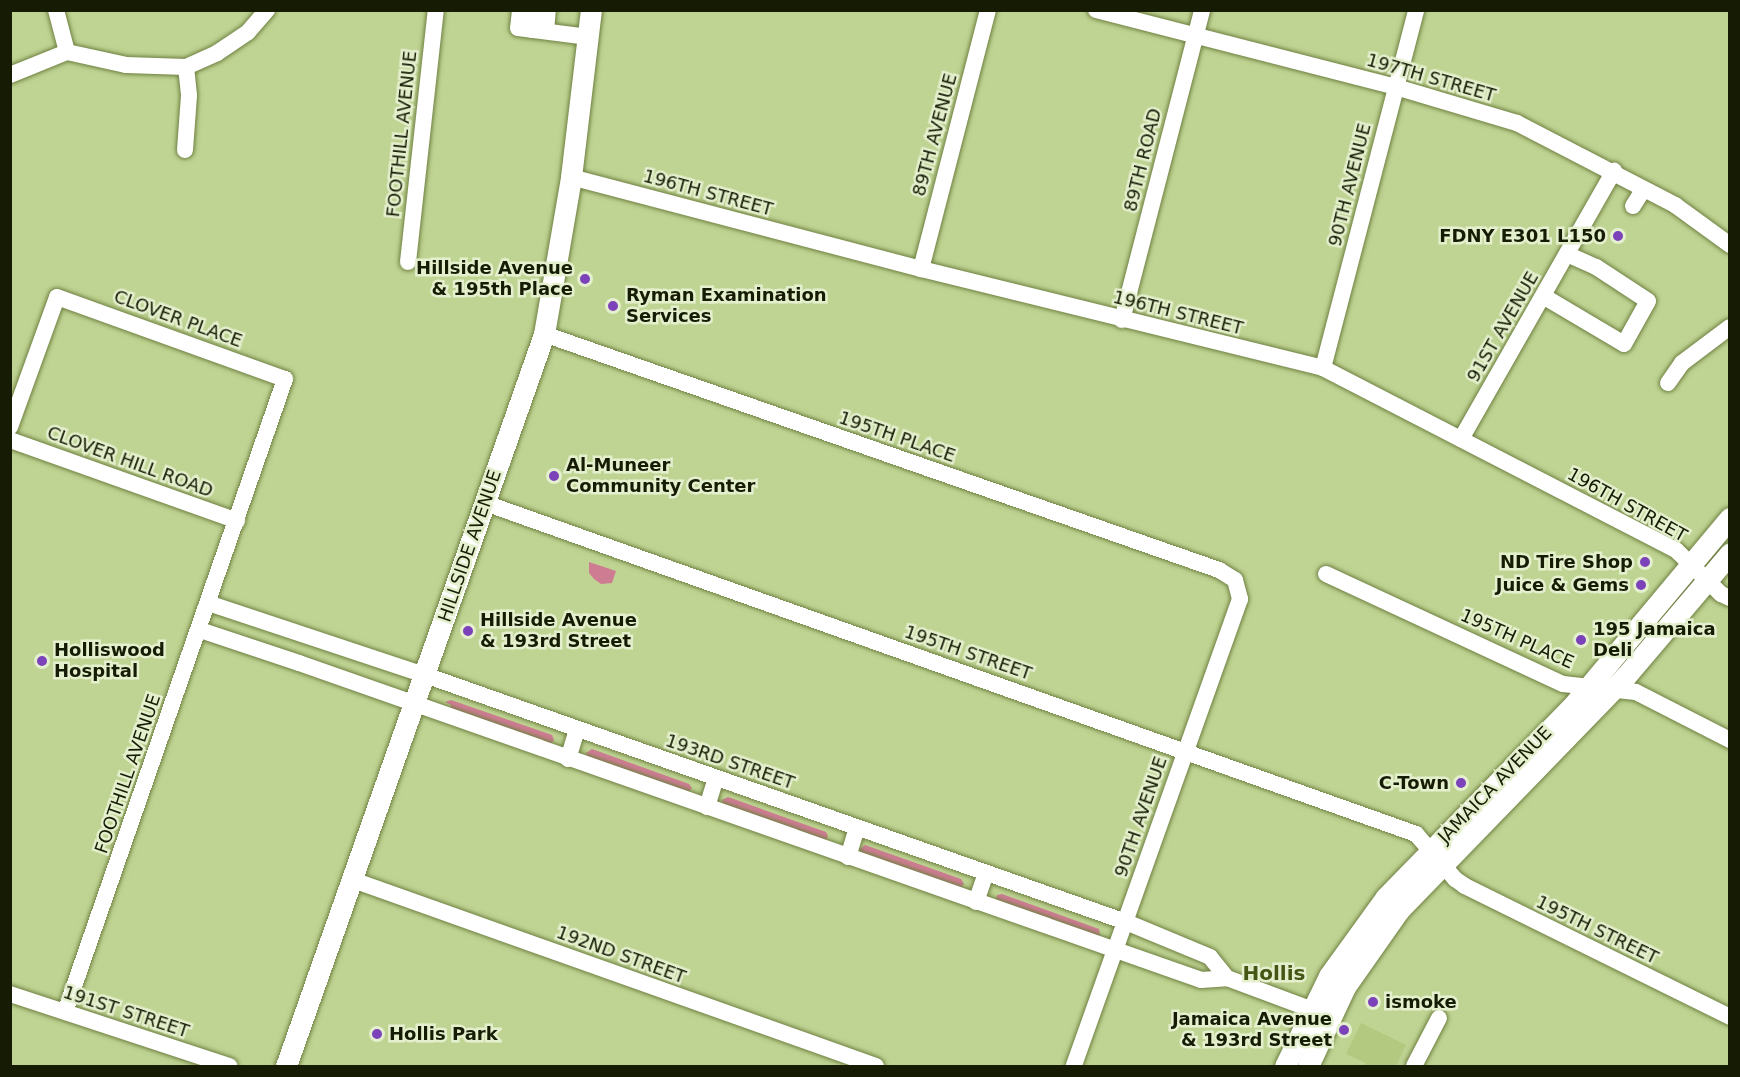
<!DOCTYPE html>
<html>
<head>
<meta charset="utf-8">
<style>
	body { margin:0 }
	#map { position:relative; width:1740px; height:1077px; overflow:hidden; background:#bfd392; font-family:"DejaVu Sans",sans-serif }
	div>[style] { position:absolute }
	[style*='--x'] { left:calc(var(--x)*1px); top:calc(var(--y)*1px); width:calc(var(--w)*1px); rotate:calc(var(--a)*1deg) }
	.built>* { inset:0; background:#b3c980 }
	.green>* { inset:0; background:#ce7c92 }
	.roads { filter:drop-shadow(0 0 2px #6f8142) drop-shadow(0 0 2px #6f8142) }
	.minor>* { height:16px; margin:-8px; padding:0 8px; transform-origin:8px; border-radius:8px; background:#fff }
	.major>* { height:21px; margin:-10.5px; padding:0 10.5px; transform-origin:10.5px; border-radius:10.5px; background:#fff }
	.dots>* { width:16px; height:16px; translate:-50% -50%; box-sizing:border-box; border:3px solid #e4efce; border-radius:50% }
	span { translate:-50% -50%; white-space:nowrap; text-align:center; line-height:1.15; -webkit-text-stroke:5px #e4efce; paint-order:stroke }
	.street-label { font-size:18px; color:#151c03 }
	.poi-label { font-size:18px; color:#151c03; font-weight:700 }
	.right { translate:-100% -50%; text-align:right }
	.left { translate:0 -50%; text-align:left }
	.neighbourhood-label { font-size:20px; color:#455514; font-weight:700 }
	.frame { position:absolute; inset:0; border:12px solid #151c03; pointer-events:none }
</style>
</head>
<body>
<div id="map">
	<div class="built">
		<div style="clip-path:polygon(1361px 1023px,1406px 1045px,1396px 1066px,1364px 1066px,1366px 1063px,1346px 1054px)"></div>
	</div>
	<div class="green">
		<div style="clip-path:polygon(589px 562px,616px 571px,612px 583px,601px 584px,594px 579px,589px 573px)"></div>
		<div style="clip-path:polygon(451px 700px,552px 735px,554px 740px,551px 744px,450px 710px,451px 705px,445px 702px)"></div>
		<div style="clip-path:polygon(592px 749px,689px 784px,692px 788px,688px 793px,588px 758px,586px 753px)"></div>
		<div style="clip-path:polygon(728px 797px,826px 832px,828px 836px,825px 841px,724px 805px,722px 800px)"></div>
		<div style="clip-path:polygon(865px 845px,961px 879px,964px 884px,960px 888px,861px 854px,860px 849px)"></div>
		<div style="clip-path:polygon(1002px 894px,1099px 929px,1100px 935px,1098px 937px,996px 899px,997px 895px)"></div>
	</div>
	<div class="roads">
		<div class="minor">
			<div style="--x:56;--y:10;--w:43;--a:75.3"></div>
			<div style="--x:520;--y:10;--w:18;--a:96"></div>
			<div style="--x:518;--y:28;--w:71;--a:7.3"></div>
			<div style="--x:1096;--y:10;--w:310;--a:14.4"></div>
			<div style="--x:1396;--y:87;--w:126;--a:16.6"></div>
			<div style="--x:1517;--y:123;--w:178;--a:27.4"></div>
			<div style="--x:1675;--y:205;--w:68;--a:36"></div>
			<div style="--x:532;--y:30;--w:20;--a:-84"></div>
			<div style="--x:546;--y:31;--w:21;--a:-85"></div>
			<div style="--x:10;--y:75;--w:61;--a:-22"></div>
			<div style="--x:67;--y:52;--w:60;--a:12.4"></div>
			<div style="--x:126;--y:65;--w:60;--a:1.9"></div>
			<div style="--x:186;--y:67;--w:34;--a:-24"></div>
			<div style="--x:217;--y:53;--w:37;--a:-34"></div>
			<div style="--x:248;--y:32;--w:29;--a:-49"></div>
			<div style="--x:185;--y:150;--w:55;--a:-85.8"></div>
			<div style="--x:189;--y:95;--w:28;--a:-96"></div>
			<div style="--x:571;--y:177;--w:362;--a:14.7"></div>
			<div style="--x:921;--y:269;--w:414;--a:13.8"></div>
			<div style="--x:1323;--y:368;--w:397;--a:27.3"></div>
			<div style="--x:1676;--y:550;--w:63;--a:44.4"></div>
			<div style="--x:1721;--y:594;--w:10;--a:24"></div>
			<div style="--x:1633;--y:206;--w:19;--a:-58"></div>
			<div style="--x:408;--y:262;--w:254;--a:-83.7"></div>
			<div style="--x:921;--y:269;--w:268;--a:-75.5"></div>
			<div style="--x:1543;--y:296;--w:94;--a:30.7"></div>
			<div style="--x:1624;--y:344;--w:49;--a:-60.8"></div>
			<div style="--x:1648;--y:301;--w:62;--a:-146.8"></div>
			<div style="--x:1596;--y:267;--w:32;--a:-156"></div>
			<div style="--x:1122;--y:320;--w:320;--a:-75.5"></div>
			<div style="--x:544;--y:334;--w:715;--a:19.27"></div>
			<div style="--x:1219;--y:570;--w:19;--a:32"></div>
			<div style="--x:1235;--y:580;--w:20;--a:75"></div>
			<div style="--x:1240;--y:599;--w:496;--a:109.6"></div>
			<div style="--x:1323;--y:368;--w:370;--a:-75.4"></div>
			<div style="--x:1668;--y:383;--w:24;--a:-55"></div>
			<div style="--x:1682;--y:363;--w:60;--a:-36.9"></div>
			<div style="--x:10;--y:427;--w:138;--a:-70.1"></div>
			<div style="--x:57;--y:297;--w:242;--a:19.8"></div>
			<div style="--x:285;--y:379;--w:670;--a:109.16"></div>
			<div style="--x:1461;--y:439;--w:309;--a:-60.3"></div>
			<div style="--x:10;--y:440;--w:241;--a:19.6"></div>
			<div style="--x:485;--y:503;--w:988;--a:19.57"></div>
			<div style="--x:1416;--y:834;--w:60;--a:49.1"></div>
			<div style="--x:1455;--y:879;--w:12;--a:35"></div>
			<div style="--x:1465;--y:886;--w:296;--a:26.3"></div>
			<div style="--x:1326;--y:574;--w:261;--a:24.9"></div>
			<div style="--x:1563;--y:684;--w:73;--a:6.3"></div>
			<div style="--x:1636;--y:692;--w:106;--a:27.1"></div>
			<div style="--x:208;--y:603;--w:229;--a:18.4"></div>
			<div style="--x:425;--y:675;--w:743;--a:19.41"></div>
			<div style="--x:1126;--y:922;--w:91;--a:22.6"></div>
			<div style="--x:1210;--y:957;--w:27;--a:51"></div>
			<div style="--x:200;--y:630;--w:104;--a:18.4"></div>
			<div style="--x:299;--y:663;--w:956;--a:19.36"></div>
			<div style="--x:1201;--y:980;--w:26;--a:-4"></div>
			<div style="--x:1227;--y:978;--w:103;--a:20.4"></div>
			<div style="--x:568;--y:759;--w:31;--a:-73"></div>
			<div style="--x:707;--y:807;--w:30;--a:-73"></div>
			<div style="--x:848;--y:857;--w:30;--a:-73"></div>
			<div style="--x:353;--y:880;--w:555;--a:19.58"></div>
			<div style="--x:976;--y:902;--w:31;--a:-71"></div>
			<div style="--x:10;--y:994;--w:231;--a:18.2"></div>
			<div style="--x:1414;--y:1066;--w:54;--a:-62.5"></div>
		</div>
		<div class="major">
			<div style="--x:286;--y:1066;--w:776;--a:-70.58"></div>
			<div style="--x:544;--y:334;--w:159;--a:-80.2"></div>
			<div style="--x:571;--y:177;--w:168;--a:-83.2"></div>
			<div style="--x:1285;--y:1066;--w:100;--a:-63.9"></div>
			<div style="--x:1329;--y:976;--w:97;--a:-54.2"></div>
			<div style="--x:1386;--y:897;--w:272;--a:-45.7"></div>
			<div style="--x:1576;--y:702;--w:240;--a:-50.1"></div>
			<div style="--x:1308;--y:1066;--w:87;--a:-64.9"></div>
			<div style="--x:1345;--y:987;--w:94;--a:-55"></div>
			<div style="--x:1399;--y:910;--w:325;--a:-45.9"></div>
			<div style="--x:1625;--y:677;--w:162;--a:-49.7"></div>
		</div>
	</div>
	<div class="dots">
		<div style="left:1618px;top:236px;background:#7b42b9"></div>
		<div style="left:585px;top:279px;background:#7b42b9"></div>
		<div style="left:613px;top:306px;background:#7b42b9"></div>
		<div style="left:554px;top:476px;background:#7b42b9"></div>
		<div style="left:1645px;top:562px;background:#7b42b9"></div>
		<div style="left:1641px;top:585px;background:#7b42b9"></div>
		<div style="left:468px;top:631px;background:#7b42b9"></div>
		<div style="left:1581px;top:640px;background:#7b42b9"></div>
		<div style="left:42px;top:661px;background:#7b42b9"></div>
		<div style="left:1461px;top:783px;background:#7b42b9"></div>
		<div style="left:1373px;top:1002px;background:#7b42b9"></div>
		<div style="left:1344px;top:1030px;background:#7b42b9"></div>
		<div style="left:377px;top:1034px;background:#7b42b9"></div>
	</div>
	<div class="street-label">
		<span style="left:1431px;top:78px;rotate:16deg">197TH STREET</span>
		<span style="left:402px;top:134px;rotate:-84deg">FOOTHILL AVENUE</span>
		<span style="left:935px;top:135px;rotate:-75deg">89TH AVENUE</span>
		<span style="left:1143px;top:160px;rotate:-76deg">89TH ROAD</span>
		<span style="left:1350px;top:185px;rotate:-76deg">90TH AVENUE</span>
		<span style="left:708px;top:193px;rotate:15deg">196TH STREET</span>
		<span style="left:1178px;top:313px;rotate:14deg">196TH STREET</span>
		<span style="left:178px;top:319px;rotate:20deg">CLOVER PLACE</span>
		<span style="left:1503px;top:327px;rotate:-60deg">91ST AVENUE</span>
		<span style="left:897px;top:437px;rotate:19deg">195TH PLACE</span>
		<span style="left:130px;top:462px;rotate:20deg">CLOVER HILL ROAD</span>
		<span style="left:1627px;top:505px;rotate:29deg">196TH STREET</span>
		<span style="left:470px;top:546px;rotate:-71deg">HILLSIDE AVENUE</span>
		<span style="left:1517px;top:639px;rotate:24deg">195TH PLACE</span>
		<span style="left:968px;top:653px;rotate:19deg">195TH STREET</span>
		<span style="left:730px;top:762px;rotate:19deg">193RD STREET</span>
		<span style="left:128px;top:774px;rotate:-71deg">FOOTHILL AVENUE</span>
		<span style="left:1495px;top:785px;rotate:-46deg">JAMAICA AVENUE</span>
		<span style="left:1141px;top:817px;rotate:-71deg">90TH AVENUE</span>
		<span style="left:1597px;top:930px;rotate:26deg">195TH STREET</span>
		<span style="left:621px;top:955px;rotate:20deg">192ND STREET</span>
		<span style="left:126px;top:1012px;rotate:18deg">191ST STREET</span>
	</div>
	<div class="poi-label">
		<span class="right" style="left:1606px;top:236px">FDNY E301 L150</span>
		<span class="right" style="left:573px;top:279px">Hillside Avenue<br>&amp; 195th Place</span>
		<span class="left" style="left:626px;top:306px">Ryman Examination<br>Services</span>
		<span class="left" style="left:566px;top:476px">Al-Muneer<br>Community Center</span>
		<span class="right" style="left:1633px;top:562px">ND Tire Shop</span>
		<span class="right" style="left:1629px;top:585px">Juice &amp; Gems</span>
		<span class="left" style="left:480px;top:631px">Hillside Avenue<br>&amp; 193rd Street</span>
		<span class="left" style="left:1593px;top:640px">195 Jamaica<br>Deli</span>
		<span class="left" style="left:54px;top:661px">Holliswood<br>Hospital</span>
		<span class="right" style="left:1449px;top:783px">C-Town</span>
		<span class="left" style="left:1385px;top:1002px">ismoke</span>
		<span class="right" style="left:1332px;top:1030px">Jamaica Avenue<br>&amp; 193rd Street</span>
		<span class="left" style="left:389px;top:1034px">Hollis Park</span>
	</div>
	<div class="neighbourhood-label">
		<span style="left:1274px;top:973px">Hollis</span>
	</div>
	<div class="frame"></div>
</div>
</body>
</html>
